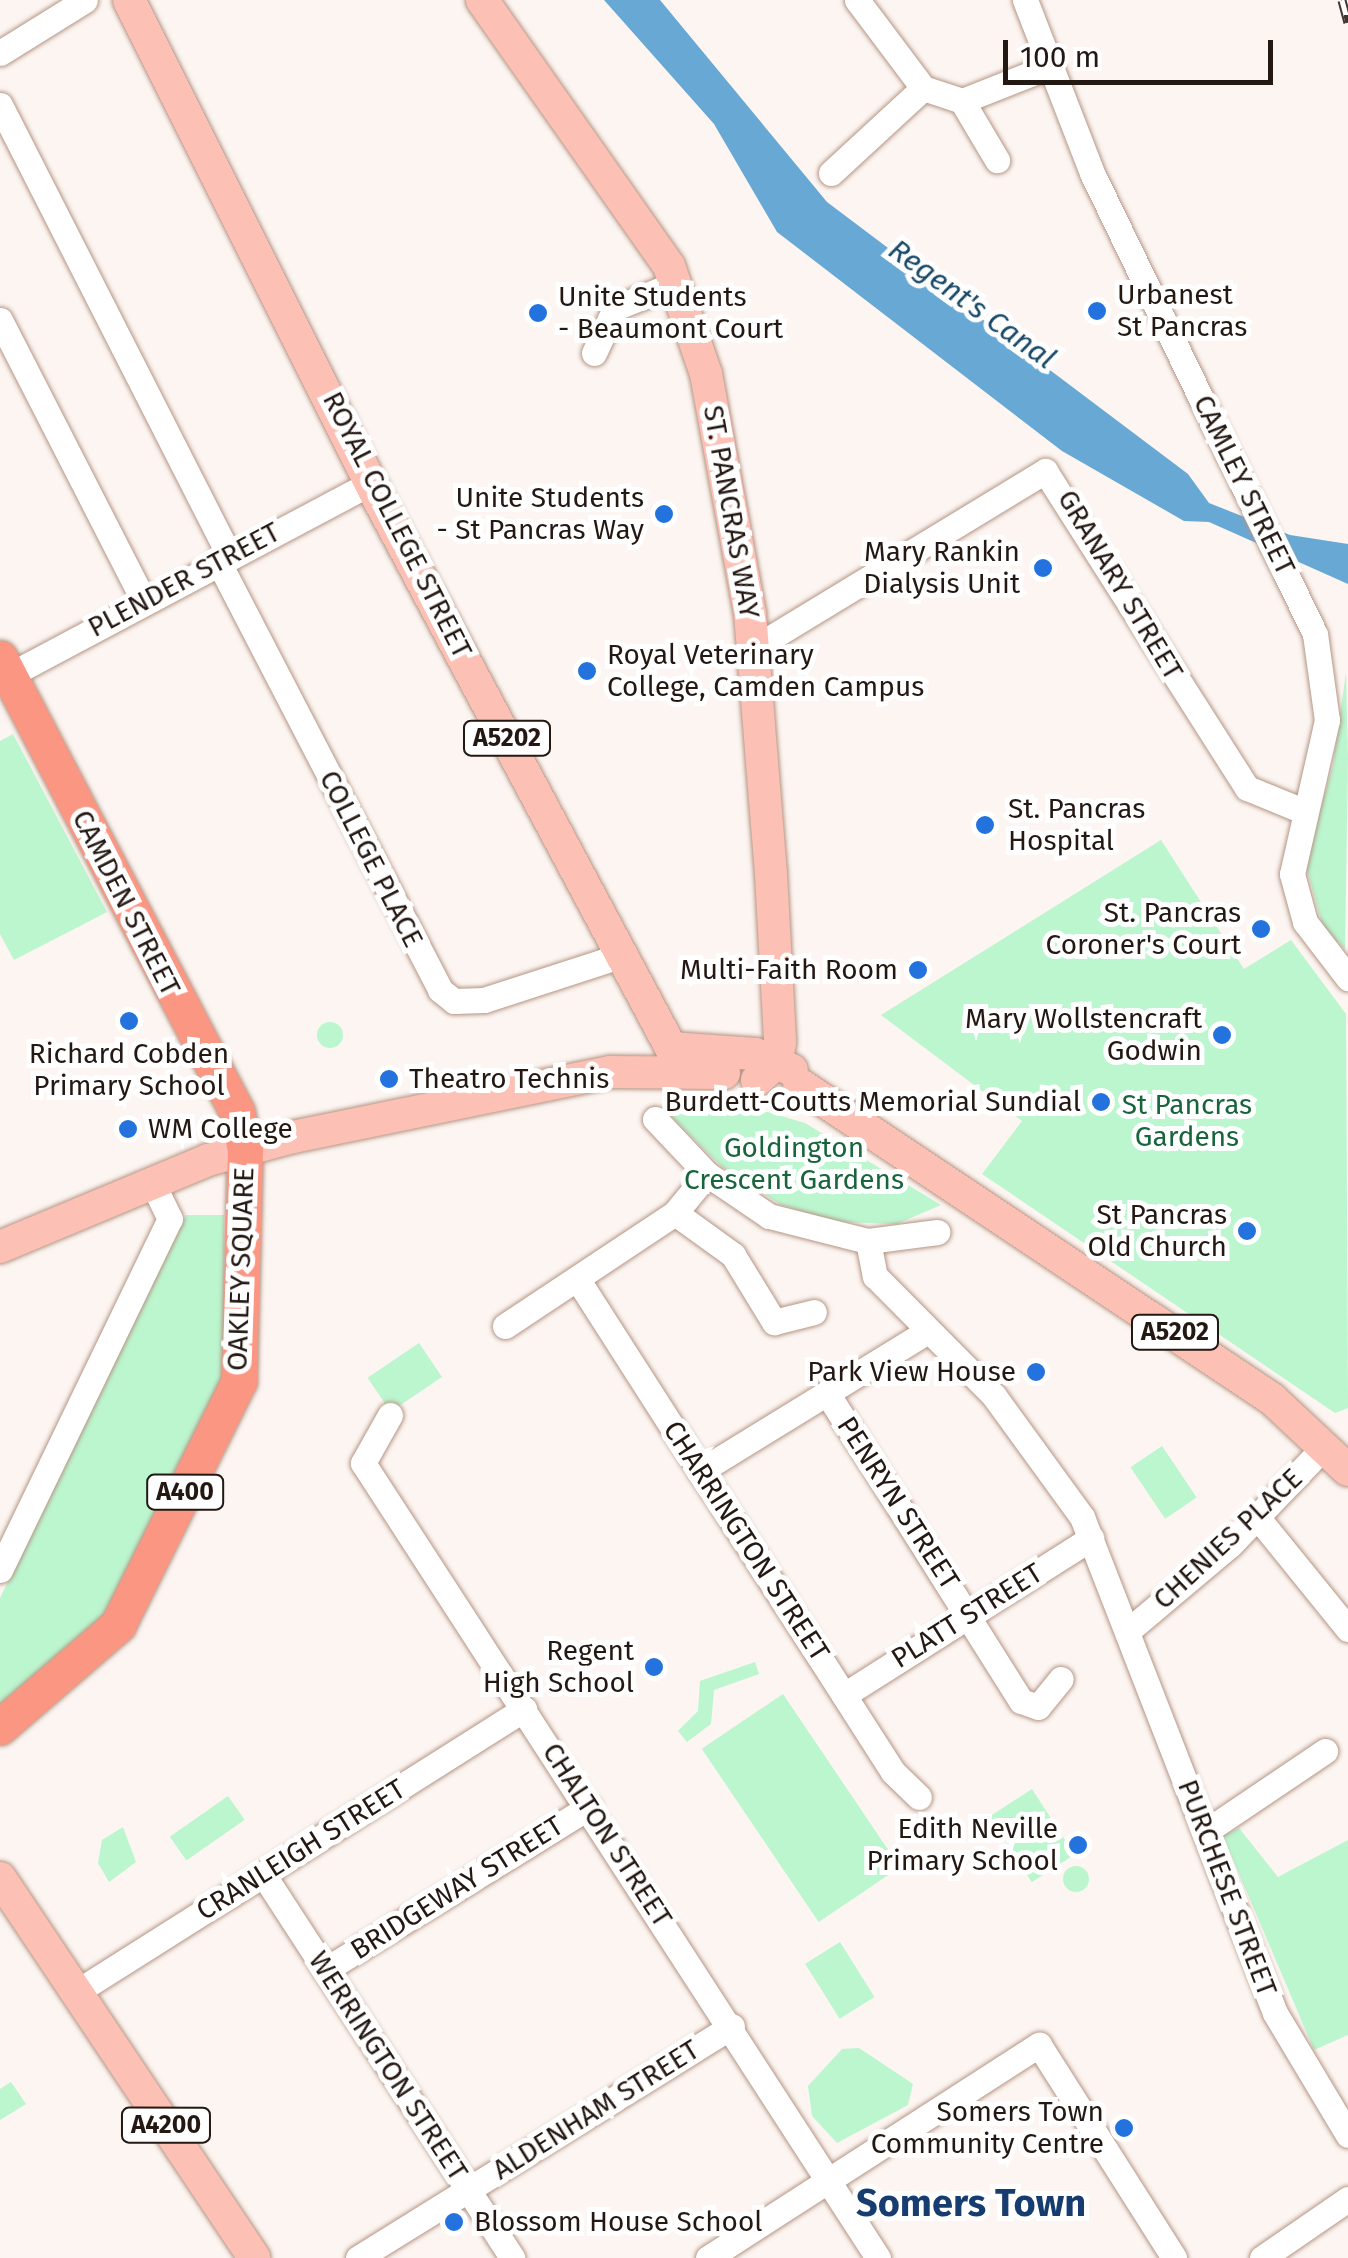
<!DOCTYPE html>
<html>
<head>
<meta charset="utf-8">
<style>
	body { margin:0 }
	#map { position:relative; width:1348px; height:2258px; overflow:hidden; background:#fcf5f1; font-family:"Fira Sans",sans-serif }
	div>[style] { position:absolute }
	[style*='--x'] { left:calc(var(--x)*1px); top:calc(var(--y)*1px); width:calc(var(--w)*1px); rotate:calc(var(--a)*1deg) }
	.green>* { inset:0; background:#bbf6cf; transform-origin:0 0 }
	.round { border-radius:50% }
	.water>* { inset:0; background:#68a8d5 }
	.roads { filter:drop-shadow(0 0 2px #b59584) drop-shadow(0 0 2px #b59584) }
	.minor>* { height:25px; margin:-12.5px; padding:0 12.5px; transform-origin:12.5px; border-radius:12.5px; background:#fff }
	.major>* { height:32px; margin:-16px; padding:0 16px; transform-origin:16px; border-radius:16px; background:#fdc0b5 }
	.highway>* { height:35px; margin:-17.5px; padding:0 17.5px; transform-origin:17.5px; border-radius:17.5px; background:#fb9683 }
	.rail>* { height:9px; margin-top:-4.5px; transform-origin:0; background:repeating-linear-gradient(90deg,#fff 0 15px,#41352f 0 30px); box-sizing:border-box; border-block:2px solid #41352f }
	.dots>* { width:28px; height:28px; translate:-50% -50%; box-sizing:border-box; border:5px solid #fff; border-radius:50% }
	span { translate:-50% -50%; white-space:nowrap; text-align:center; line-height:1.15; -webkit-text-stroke:10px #fff; paint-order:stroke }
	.shield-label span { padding:2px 8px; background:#fff; border:2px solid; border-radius:8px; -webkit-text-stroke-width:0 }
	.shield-label { font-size:25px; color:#241812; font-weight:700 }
	.poi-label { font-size:28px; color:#241812 }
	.left { translate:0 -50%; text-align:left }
	.right { translate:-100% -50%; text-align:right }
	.street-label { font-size:28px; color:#241812 }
	.park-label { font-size:28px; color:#18653c }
	.water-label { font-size:30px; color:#184968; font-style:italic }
	.district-label { font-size:38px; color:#173c70; font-weight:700 }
	.scale { position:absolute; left:1003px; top:40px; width:270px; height:45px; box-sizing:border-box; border:5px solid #241812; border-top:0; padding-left:12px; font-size:30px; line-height:35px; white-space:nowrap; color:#241812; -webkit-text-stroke:8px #fff; paint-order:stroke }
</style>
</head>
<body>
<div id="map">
	<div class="green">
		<div style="clip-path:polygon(1346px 672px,1348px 759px,1345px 949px,1323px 927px,1305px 863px,1333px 765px)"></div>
		<div style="clip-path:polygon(13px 734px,107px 912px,14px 960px,0 934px,0 741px)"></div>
		<div style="clip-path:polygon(1161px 840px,1244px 969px,1291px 940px,1346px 1014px,1348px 1408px,1335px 1413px,982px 1174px,1022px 1121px,881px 1015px)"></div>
		<div class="round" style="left:317px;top:1022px;width:26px;height:26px"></div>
		<div style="clip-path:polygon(670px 1093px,711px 1095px,805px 1123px,941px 1205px,897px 1224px,838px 1222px,781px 1205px,721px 1166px,671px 1116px)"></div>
		<div style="clip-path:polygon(186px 1215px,224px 1215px,224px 1376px,105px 1622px,0 1708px,0 1598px)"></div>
		<div style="left:419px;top:1343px;width:41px;height:62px;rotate:56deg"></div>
		<div style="left:1162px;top:1446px;width:62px;height:38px;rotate:56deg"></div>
		<div style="clip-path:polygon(755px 1662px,759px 1674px,714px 1690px,711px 1724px,687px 1742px,678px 1731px,698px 1711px,700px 1681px)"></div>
		<div style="left:783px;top:1694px;width:209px;height:98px;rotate:56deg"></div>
		<div style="left:1032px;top:1789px;width:78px;height:51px;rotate:57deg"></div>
		<div style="left:228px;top:1796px;width:29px;height:71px;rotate:55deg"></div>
		<div style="clip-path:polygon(123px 1827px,136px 1862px,109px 1882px,98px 1863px,102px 1840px)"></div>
		<div style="clip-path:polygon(1239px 1828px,1278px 1877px,1348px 1840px,1348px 2035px,1314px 2050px,1223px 1836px)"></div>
		<div class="round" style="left:1063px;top:1866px;width:26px;height:26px"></div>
		<div style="left:840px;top:1942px;width:65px;height:41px;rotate:58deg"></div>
		<div style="clip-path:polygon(859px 2048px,913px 2084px,908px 2105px,837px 2143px,812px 2116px,808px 2086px,842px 2049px)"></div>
		<div style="clip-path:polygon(11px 2082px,26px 2104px,0 2120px,0 2089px)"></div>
	</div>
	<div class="water">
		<div style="clip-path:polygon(604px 0,660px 0,827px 202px,1188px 474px,1209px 503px,1290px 535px,1348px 544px,1348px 584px,1209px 522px,1184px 521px,1062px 451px,777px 232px,714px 124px)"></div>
	</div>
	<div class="roads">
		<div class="minor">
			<div style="--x:857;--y:0;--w:110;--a:53.1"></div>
			<div style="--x:923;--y:88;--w:41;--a:18.4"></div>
			<div style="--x:962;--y:101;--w:92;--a:-21.6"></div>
			<div style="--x:1025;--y:0;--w:186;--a:68.8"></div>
			<div style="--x:1092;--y:173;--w:512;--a:64.19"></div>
			<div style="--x:1315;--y:634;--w:87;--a:82.1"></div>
			<div style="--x:1327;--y:720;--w:158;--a:102.8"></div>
			<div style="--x:1292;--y:874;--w:50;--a:74.8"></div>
			<div style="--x:1305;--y:922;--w:71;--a:52.5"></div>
			<div style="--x:0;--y:53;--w:100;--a:-31.9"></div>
			<div style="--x:962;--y:101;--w:69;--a:59.3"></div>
			<div style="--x:0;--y:105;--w:505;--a:63.03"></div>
			<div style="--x:831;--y:173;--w:125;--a:-42.7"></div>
			<div style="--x:0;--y:320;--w:314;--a:62.9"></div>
			<div style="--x:594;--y:353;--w:50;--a:-65"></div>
			<div style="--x:615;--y:308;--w:67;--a:-22"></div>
			<div style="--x:218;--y:561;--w:483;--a:62.6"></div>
			<div style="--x:440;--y:990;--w:18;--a:38"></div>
			<div style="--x:454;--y:1001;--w:30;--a:-2"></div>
			<div style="--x:484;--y:1000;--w:139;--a:-18"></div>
			<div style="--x:754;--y:648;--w:341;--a:-31.3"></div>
			<div style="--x:1045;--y:471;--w:376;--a:57.5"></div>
			<div style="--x:1247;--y:788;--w:58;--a:22.2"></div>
			<div style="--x:0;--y:680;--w:419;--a:-28"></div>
			<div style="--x:655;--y:1119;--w:76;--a:46.6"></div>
			<div style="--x:707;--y:1174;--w:75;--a:34.1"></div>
			<div style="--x:769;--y:1216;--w:102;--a:14.2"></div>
			<div style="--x:868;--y:1241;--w:70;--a:-7.4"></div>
			<div style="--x:675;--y:1213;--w:72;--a:35.9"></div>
			<div style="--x:733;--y:1255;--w:79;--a:58.5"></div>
			<div style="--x:774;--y:1322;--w:41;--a:-14"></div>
			<div style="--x:868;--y:1241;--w:36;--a:79"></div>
			<div style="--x:875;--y:1276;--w:169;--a:45.2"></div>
			<div style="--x:994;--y:1396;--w:150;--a:54"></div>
			<div style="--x:1082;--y:1517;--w:532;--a:68.74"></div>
			<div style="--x:1275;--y:2013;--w:142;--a:59.1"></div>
			<div style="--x:578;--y:1280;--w:584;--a:57.37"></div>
			<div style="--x:893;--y:1772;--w:36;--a:44"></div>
			<div style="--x:505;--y:1326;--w:204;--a:-33.6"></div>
			<div style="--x:675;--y:1213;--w:50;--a:-50.6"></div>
			<div style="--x:827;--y:1393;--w:364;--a:57.8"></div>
			<div style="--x:1021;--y:1701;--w:18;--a:19"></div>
			<div style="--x:1038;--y:1707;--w:36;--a:-51"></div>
			<div style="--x:390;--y:1415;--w:55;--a:119.4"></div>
			<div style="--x:363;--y:1463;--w:947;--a:57.06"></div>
			<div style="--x:700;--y:1471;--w:268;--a:-31.6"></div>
			<div style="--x:1258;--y:1518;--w:143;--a:51"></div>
			<div style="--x:0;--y:1570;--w:390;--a:-64.2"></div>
			<div style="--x:170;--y:1219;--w:39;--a:-116"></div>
			<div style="--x:1129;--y:1630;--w:132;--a:-40.1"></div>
			<div style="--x:1230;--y:1545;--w:137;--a:-46.2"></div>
			<div style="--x:844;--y:1695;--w:293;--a:-32.4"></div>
			<div style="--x:1205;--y:1832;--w:145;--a:-34"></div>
			<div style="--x:263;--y:1874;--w:458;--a:57"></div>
			<div style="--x:325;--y:1970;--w:310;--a:-31.7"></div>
			<div style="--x:78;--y:1991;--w:528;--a:-32.3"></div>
			<div style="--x:358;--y:2258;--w:440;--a:-31.8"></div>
			<div style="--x:708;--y:2258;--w:394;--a:-32.8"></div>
			<div style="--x:1039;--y:2045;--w:252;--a:57.6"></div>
			<div style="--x:1262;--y:2258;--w:104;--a:-34.5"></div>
		</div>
		<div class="major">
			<div style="--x:129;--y:0;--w:561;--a:63.43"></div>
			<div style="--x:380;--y:502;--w:619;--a:61.94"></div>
			<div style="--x:482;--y:0;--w:325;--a:54.9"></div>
			<div style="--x:669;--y:266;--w:114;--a:71.1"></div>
			<div style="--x:706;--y:374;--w:243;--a:79.6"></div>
			<div style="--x:750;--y:613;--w:262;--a:85.4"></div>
			<div style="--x:771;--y:874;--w:168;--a:86.9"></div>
			<div style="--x:780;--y:1042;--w:20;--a:99"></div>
			<div style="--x:777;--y:1062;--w:27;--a:138"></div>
			<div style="--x:671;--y:1048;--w:84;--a:4.1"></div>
			<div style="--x:755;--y:1054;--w:40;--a:23.4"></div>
			<div style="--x:799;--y:1084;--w:568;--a:33.66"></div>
			<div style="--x:1272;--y:1399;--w:104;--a:43.1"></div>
			<div style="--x:0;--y:1247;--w:225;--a:-22.7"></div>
			<div style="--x:208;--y:1160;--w:88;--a:-15.1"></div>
			<div style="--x:293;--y:1137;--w:324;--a:-11.6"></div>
			<div style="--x:610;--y:1072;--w:114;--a:0.5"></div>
			<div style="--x:0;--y:1878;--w:457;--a:56.2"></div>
		</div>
		<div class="highway">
			<div style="--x:0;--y:658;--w:512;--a:62.43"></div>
			<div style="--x:237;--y:1112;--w:38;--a:78"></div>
			<div style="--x:245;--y:1149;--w:232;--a:91.5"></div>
			<div style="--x:239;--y:1381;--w:272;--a:116.4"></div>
			<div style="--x:118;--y:1625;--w:156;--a:139.2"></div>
		</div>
	</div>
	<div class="rail">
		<div style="--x:1342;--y:0;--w:23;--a:75"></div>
	</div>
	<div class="dots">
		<div style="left:1097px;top:311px;background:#2472de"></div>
		<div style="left:538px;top:313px;background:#2472de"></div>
		<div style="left:664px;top:514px;background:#2472de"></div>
		<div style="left:1043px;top:568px;background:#2472de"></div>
		<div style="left:587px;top:671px;background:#2472de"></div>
		<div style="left:985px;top:825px;background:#2472de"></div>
		<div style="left:1261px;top:929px;background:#2472de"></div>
		<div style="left:918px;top:970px;background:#2472de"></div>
		<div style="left:129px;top:1021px;background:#2472de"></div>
		<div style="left:1222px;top:1035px;background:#2472de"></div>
		<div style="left:389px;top:1079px;background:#2472de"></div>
		<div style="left:1101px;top:1102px;background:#2472de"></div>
		<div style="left:128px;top:1129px;background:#2472de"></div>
		<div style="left:1247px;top:1231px;background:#2472de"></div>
		<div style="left:1036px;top:1372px;background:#2472de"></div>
		<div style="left:654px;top:1667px;background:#2472de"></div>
		<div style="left:1078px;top:1845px;background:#2472de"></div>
		<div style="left:1124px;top:2128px;background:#2472de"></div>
		<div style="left:454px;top:2222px;background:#2472de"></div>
	</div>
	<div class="shield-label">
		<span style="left:507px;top:738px">A5202</span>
		<span style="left:1175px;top:1332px">A5202</span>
		<span style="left:185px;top:1492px">A400</span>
		<span style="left:166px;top:2125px">A4200</span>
	</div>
	<div class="poi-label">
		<span class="left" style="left:1117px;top:311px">Urbanest<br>St Pancras</span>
		<span class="left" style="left:558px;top:313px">Unite Students<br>- Beaumont Court</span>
		<span class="right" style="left:644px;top:514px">Unite Students<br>- St Pancras Way</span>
		<span class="right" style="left:1020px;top:568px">Mary Rankin<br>Dialysis Unit</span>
		<span class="left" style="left:607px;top:671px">Royal Veterinary<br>College, Camden Campus</span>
		<span class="left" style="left:1008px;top:825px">St. Pancras<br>Hospital</span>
		<span class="right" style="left:1241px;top:929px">St. Pancras<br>Coroner's Court</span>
		<span class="right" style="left:898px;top:970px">Multi-Faith Room</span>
		<span class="right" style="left:1202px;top:1035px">Mary Wollstencraft<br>Godwin</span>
		<span style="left:129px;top:1070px">Richard Cobden<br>Primary School</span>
		<span class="left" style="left:409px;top:1079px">Theatro Technis</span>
		<span class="right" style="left:1081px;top:1102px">Burdett-Coutts Memorial Sundial</span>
		<span class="left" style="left:148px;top:1129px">WM College</span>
		<span class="right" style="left:1227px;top:1231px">St Pancras<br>Old Church</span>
		<span class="right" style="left:1016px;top:1372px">Park View House</span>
		<span class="right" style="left:634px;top:1667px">Regent<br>High School</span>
		<span class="right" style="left:1058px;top:1845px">Edith Neville<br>Primary School</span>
		<span class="right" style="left:1104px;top:2128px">Somers Town<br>Community Centre</span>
		<span class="left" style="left:474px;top:2222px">Blossom House School</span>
	</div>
	<div class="street-label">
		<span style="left:1244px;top:485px;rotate:64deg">CAMLEY STREET</span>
		<span style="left:731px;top:512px;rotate:80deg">ST. PANCRAS WAY</span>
		<span style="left:397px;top:525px;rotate:63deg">ROYAL COLLEGE STREET</span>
		<span style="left:184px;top:580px;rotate:-28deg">PLENDER STREET</span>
		<span style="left:1120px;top:585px;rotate:59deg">GRANARY STREET</span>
		<span style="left:371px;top:859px;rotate:63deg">COLLEGE PLACE</span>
		<span style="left:126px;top:903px;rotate:63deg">CAMDEN STREET</span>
		<span style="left:241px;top:1269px;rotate:-88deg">OAKLEY SQUARE</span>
		<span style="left:898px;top:1503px;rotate:57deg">PENRYN STREET</span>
		<span style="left:1228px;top:1539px;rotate:-43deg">CHENIES PLACE</span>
		<span style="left:746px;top:1541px;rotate:57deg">CHARRINGTON STREET</span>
		<span style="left:967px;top:1616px;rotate:-32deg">PLATT STREET</span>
		<span style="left:607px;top:1835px;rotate:57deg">CHALTON STREET</span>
		<span style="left:301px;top:1850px;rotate:-32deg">CRANLEIGH STREET</span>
		<span style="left:457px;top:1888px;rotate:-32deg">BRIDGEWAY STREET</span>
		<span style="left:1227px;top:1888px;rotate:69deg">PURCHESE STREET</span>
		<span style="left:388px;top:2066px;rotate:57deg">WERRINGTON STREET</span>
		<span style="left:596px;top:2110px;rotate:-32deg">ALDENHAM STREET</span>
	</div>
	<div class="park-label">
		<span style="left:1187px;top:1121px">St Pancras<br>Gardens</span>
		<span style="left:794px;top:1164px">Goldington<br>Crescent Gardens</span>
	</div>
	<div class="water-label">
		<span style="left:972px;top:304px;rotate:36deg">Regent's Canal</span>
	</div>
	<div class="district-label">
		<span style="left:971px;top:2204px">Somers Town</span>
	</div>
	<div class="scale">100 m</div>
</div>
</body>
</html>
